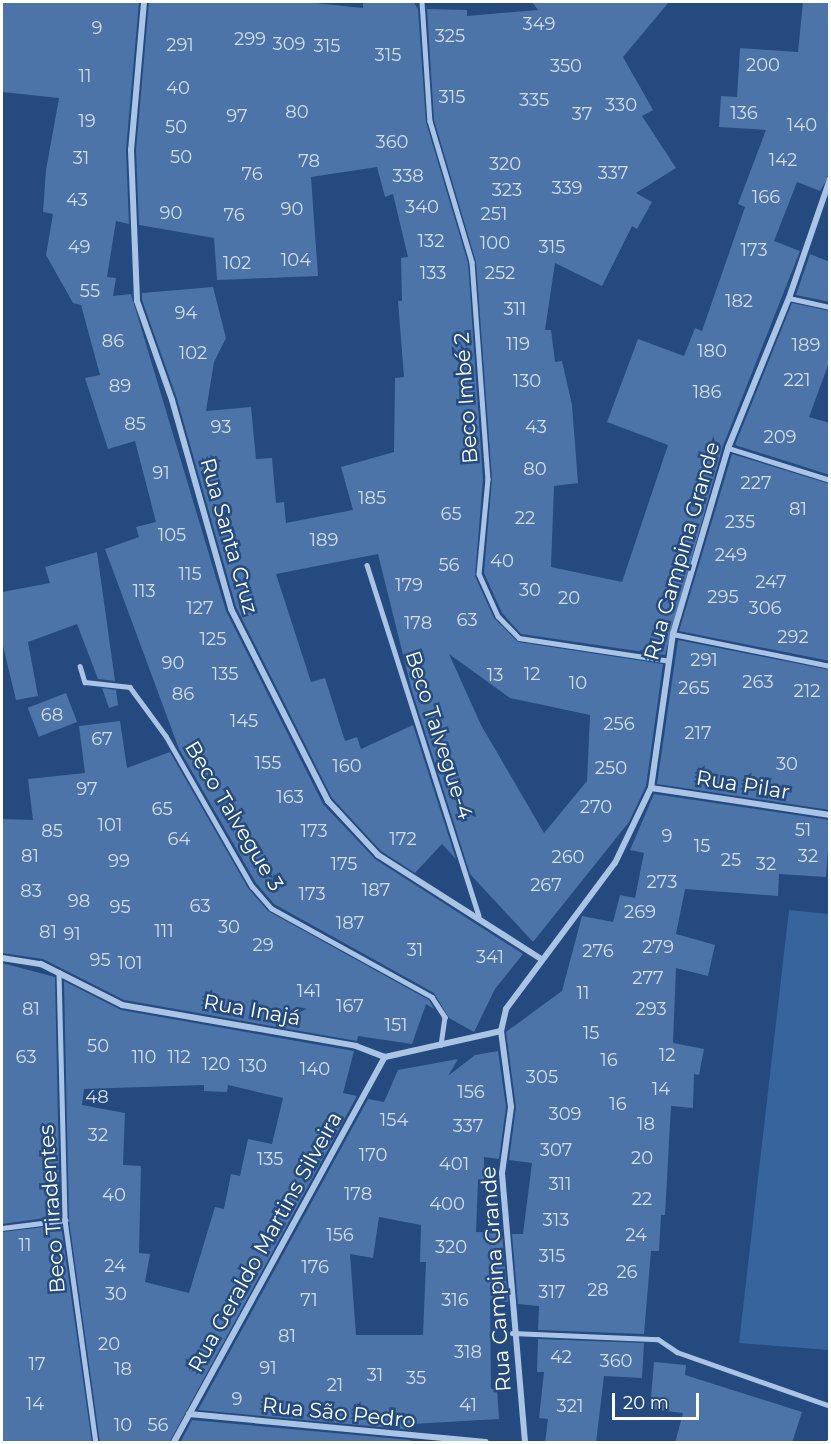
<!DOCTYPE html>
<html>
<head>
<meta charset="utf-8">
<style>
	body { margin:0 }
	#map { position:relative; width:831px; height:1444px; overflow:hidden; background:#244a7f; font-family:Montserrat,sans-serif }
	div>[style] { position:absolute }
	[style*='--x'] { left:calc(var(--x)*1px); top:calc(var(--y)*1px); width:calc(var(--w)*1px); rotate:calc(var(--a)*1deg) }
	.green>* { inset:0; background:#38649d }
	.building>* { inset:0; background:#4c74a8; transform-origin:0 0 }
	.service>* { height:4.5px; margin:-2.25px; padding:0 2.25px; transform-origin:2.25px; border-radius:2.25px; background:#aac4e6 }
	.minor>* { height:6px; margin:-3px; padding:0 3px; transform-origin:3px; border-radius:3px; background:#aac4e6 }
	span { translate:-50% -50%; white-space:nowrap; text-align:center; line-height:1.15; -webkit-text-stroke:5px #244a7f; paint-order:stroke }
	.number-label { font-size:18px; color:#d2dce9 }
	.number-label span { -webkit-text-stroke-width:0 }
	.street-label { font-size:21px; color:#fff }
	.frame { position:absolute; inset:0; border:3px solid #fff; pointer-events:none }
	.scale { position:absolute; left:612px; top:1393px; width:87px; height:27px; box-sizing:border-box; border:3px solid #fff; border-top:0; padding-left:8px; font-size:18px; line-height:21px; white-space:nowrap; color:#fff; -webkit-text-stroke:4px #244a7f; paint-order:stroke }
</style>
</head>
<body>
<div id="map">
	<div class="green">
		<div style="clip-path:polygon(789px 910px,829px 914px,829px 1350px,739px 1343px)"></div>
	</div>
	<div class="building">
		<div style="clip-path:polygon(2px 2px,139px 2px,126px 150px,129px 224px,116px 221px,107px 277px,116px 278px,113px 296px,131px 294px,226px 611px,323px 804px,375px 859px,523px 954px,495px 989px,474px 1032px,449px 1018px,434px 993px,274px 904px,256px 883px,179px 749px,105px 549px,139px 537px,136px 527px,156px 522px,135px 441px,108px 449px,85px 378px,100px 375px,81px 305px,73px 303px,46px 255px,53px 214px,43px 212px,46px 170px,59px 98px,2px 92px)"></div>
		<div style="clip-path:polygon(evenodd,149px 2px,305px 2px,363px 8px,363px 3px,414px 3px,418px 9px,426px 122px,468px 263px,483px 479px,475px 576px,494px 618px,518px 642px,663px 664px,646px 786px,629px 822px,533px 942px,470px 874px,412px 691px,378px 554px,276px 574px,311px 682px,325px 678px,345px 741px,357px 737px,361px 749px,413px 725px,456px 859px,442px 844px,415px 873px,381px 851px,332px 798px,236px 607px,177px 399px,142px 300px,142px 293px,213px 287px,226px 338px,214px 362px,206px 411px,251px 407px,256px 459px,272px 458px,276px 503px,284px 502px,286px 523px,353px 510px,341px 467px,394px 452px,395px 378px,404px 377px,398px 301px,402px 301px,401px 258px,408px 257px,393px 194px,385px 197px,377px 167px,311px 177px,318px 276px,217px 280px,214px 238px,139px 225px,136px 150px,149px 2px,449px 654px,510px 698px,590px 715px,587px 781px,544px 833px,481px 725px,449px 654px)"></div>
		<div style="clip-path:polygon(532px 2px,669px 2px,623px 57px,653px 110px,642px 116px,676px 168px,636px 193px,652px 202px,637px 229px,632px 226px,602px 286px,555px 263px,545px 330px,551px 330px,555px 362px,562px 361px,572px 405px,578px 483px,554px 486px,551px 567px,622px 582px,668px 445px,607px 422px,638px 339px,684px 356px,695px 328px,702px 331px,745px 207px,738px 204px,766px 130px,719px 127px,721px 96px,737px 97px,740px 48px,798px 52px,803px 2px,830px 2px,830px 174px,820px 191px,797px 182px,774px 241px,800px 251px,723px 446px,665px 655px,521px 634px,502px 613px,484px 573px,492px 479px,476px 262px,434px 120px,427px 9px,467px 10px,467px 16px,538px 10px)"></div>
		<div style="clip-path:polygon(810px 254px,830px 262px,830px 302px,796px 295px)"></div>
		<div style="clip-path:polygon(792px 303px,830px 311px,830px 360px,809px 417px,830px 423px,830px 475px,735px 445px)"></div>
		<div style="clip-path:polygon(732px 454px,830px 484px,830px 661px,679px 631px)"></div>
		<div style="clip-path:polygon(97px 552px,115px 681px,98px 679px,77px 624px,28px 642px,38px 696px,16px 700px,2px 642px,2px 592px,50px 583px,45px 567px)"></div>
		<div style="clip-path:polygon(678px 640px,830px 670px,830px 810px,657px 784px)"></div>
		<div style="clip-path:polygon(102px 688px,116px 690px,118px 705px,109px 708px)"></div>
		<div style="left:66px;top:693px;width:31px;height:41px;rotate:69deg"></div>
		<div style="clip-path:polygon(120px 721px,127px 768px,170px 752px,248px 888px,268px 911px,429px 1000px,434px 1009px,426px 1004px,412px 1044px,358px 1036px,357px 1041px,124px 1000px,43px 959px,2px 953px,3px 819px,33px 820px,28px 779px,85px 773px,79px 726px)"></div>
		<div style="clip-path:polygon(654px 794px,830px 820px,826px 877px,779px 874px,778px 896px,685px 889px,676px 934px,715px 945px,708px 976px,676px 968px,673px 1043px,704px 1049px,699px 1075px,694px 1074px,693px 1108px,671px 1106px,665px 1215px,661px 1215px,659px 1251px,651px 1251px,644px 1334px,538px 1330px,539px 1306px,518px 1304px,512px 1234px,523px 1234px,532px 1163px,509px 1160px,516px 1107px,506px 1032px,562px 991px,582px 916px,613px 922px,620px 895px,635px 898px,644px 853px,630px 850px)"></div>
		<div style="clip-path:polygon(2px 963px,55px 977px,60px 1216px,2px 1224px)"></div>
		<div style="clip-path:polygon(evenodd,64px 981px,121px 1010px,354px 1051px,343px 1093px,357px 1096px,169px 1443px,100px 1443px,69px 1220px,64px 981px,204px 1085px,204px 1091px,227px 1092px,228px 1085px,283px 1098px,272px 1144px,248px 1139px,240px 1176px,231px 1174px,224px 1209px,215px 1207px,189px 1293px,145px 1282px,150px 1254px,139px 1253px,141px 1166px,123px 1165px,125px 1113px,82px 1105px,84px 1089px,204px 1085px)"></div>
		<div style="clip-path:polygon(evenodd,498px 1051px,506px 1107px,499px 1159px,484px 1157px,484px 1181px,478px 1181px,476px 1232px,502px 1233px,508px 1302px,490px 1300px,491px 1389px,497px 1388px,499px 1419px,412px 1424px,412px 1430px,198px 1410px,368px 1099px,384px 1102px,398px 1070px,458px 1059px,448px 1076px,475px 1055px,498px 1051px,379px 1217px,421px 1225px,420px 1262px,426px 1262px,423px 1335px,356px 1335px,350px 1254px,373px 1258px,379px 1217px)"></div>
		<div style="clip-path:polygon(61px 1225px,92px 1443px,2px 1443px,2px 1232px)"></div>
		<div style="clip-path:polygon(538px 1339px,644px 1343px,642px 1378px,604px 1376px,596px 1443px,545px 1443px,548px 1419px,539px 1418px,544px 1372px,537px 1372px)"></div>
		<div style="clip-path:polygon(654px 1362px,686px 1365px,685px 1375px,802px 1412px,792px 1443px,675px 1443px,683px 1413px,650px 1409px)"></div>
		<div style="clip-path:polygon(192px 1420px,411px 1440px,411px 1443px,180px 1443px)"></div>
	</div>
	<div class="service">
		<div style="--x:422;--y:2;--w:119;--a:86.2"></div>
		<div style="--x:430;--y:121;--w:147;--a:73.4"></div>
		<div style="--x:472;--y:262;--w:218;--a:85.8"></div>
		<div style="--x:488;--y:479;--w:95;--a:95.4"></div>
		<div style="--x:479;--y:574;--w:46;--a:65.7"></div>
		<div style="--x:498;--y:616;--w:30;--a:46"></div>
		<div style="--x:519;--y:638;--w:148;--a:8.6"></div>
		<div style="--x:789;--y:298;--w:42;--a:12.4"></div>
		<div style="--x:728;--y:448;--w:107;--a:17.4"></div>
		<div style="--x:367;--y:565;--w:368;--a:72.3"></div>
		<div style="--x:673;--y:634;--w:160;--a:11.5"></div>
		<div style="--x:80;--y:666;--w:17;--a:73"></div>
		<div style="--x:85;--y:682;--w:45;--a:6.3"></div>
		<div style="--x:130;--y:687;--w:61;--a:53.7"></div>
		<div style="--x:166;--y:736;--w:173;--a:60.2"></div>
		<div style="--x:252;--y:886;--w:29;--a:49"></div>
		<div style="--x:271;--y:908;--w:184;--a:28.9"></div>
		<div style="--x:432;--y:997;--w:24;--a:57"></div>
		<div style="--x:445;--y:1017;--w:28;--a:98"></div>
		<div style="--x:59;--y:972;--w:248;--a:88.6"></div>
		<div style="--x:65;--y:1220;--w:224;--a:82.1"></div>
		<div style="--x:2;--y:1228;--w:64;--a:-7.2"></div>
		<div style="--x:512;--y:1333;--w:146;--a:2.4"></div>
		<div style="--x:658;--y:1339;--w:23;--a:34"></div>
		<div style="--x:677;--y:1352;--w:162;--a:19.4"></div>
		<div style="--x:828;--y:1442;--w:3;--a:-45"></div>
	</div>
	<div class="minor">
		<div style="--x:144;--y:2;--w:149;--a:95"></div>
		<div style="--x:131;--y:150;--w:151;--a:87.7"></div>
		<div style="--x:137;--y:301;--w:105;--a:70.5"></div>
		<div style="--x:172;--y:400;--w:217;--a:74.2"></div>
		<div style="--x:231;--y:609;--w:215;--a:63.2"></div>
		<div style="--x:328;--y:801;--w:74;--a:47.2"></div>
		<div style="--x:378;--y:855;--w:193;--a:32.5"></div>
		<div style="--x:651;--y:788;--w:181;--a:8.6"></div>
		<div style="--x:2;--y:958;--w:39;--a:9"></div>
		<div style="--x:41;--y:964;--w:91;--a:26.8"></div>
		<div style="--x:122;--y:1005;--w:238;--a:9.9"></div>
		<div style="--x:356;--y:1046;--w:31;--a:21"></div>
		<div style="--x:385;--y:1057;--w:119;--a:-12.6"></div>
		<div style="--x:189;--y:1414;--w:298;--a:5.4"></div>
		<div style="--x:174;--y:1442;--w:439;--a:-61.3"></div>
		<div style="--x:525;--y:1442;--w:270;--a:-94.9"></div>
		<div style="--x:502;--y:1173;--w:67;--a:-82.2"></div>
		<div style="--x:511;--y:1107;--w:77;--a:-97.5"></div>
		<div style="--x:501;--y:1031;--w:23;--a:-77"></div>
		<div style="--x:506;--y:1009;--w:182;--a:-53.3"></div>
		<div style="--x:615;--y:863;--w:83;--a:-64.4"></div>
		<div style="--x:651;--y:788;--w:156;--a:-81.9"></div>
		<div style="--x:673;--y:634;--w:194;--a:-73.5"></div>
		<div style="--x:728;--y:448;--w:162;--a:-67.9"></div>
		<div style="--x:789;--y:298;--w:126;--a:-71"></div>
	</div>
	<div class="number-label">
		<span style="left:539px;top:24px">349</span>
		<span style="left:97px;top:28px">9</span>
		<span style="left:450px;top:36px">325</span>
		<span style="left:250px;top:39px">299</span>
		<span style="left:289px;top:44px">309</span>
		<span style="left:180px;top:45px">291</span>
		<span style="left:327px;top:46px">315</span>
		<span style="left:388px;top:55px">315</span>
		<span style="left:763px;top:65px">200</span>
		<span style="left:566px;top:66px">350</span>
		<span style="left:85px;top:76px">11</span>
		<span style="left:178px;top:88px">40</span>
		<span style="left:452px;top:97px">315</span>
		<span style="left:534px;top:100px">335</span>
		<span style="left:621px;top:105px">330</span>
		<span style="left:297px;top:112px">80</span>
		<span style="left:744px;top:113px">136</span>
		<span style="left:582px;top:114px">37</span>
		<span style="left:237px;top:116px">97</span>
		<span style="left:87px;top:121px">19</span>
		<span style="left:802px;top:125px">140</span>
		<span style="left:176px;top:127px">50</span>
		<span style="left:392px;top:142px">360</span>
		<span style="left:181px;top:157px">50</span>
		<span style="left:81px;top:158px">31</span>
		<span style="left:783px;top:160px">142</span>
		<span style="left:309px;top:161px">78</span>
		<span style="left:505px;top:164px">320</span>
		<span style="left:613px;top:173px">337</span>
		<span style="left:252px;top:174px">76</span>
		<span style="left:408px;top:176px">338</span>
		<span style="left:567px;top:188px">339</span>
		<span style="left:507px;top:190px">323</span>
		<span style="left:766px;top:197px">166</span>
		<span style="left:77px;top:200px">43</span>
		<span style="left:422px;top:207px">340</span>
		<span style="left:292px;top:209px">90</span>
		<span style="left:171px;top:213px">90</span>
		<span style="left:494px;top:214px">251</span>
		<span style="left:234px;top:215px">76</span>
		<span style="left:431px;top:241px">132</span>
		<span style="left:495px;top:243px">100</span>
		<span style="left:79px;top:247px">49</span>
		<span style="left:552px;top:247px">315</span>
		<span style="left:754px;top:250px">173</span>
		<span style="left:296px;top:260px">104</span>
		<span style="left:237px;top:263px">102</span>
		<span style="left:433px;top:273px">133</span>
		<span style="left:500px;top:273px">252</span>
		<span style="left:90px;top:291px">55</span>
		<span style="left:739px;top:301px">182</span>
		<span style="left:515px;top:309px">311</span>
		<span style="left:186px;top:313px">94</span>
		<span style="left:113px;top:341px">86</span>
		<span style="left:518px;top:344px">119</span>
		<span style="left:806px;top:345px">189</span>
		<span style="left:712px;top:351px">180</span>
		<span style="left:193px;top:353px">102</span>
		<span style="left:797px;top:380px">221</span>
		<span style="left:527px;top:381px">130</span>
		<span style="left:120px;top:386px">89</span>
		<span style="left:707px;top:392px">186</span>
		<span style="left:135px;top:424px">85</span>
		<span style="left:221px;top:427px">93</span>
		<span style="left:536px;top:427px">43</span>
		<span style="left:780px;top:437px">209</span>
		<span style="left:535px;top:469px">80</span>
		<span style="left:161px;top:473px">91</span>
		<span style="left:756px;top:483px">227</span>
		<span style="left:372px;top:498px">185</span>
		<span style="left:798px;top:509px">81</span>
		<span style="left:451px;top:514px">65</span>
		<span style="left:525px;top:518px">22</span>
		<span style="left:740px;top:522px">235</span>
		<span style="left:172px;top:535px">105</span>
		<span style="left:324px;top:540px">189</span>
		<span style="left:731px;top:555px">249</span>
		<span style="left:502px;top:561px">40</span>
		<span style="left:449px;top:565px">56</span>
		<span style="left:190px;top:574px">115</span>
		<span style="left:771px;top:582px">247</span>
		<span style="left:409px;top:585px">179</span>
		<span style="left:530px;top:590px">30</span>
		<span style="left:144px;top:591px">113</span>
		<span style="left:723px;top:597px">295</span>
		<span style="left:569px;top:598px">20</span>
		<span style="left:200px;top:608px">127</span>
		<span style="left:765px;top:608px">306</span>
		<span style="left:467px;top:620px">63</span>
		<span style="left:418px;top:623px">178</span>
		<span style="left:793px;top:637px">292</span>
		<span style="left:213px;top:639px">125</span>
		<span style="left:704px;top:660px">291</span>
		<span style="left:173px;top:663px">90</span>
		<span style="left:225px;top:674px">135</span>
		<span style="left:532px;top:674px">12</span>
		<span style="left:495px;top:675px">13</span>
		<span style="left:758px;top:682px">263</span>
		<span style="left:578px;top:683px">10</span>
		<span style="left:694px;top:688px">265</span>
		<span style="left:807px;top:691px">212</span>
		<span style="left:183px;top:694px">86</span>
		<span style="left:52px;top:715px">68</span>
		<span style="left:244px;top:721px">145</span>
		<span style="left:619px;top:724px">256</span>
		<span style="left:698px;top:733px">217</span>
		<span style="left:102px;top:739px">67</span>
		<span style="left:268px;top:763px">155</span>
		<span style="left:787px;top:764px">30</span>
		<span style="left:347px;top:766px">160</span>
		<span style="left:611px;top:768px">250</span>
		<span style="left:87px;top:789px">97</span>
		<span style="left:290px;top:797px">163</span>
		<span style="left:596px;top:807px">270</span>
		<span style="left:162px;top:809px">65</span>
		<span style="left:110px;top:825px">101</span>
		<span style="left:803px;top:830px">51</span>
		<span style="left:52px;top:831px">85</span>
		<span style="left:314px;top:831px">173</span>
		<span style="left:667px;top:836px">9</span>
		<span style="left:179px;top:839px">64</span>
		<span style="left:403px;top:839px">172</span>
		<span style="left:702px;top:846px">15</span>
		<span style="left:30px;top:856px">81</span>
		<span style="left:808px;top:856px">32</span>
		<span style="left:568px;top:857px">260</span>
		<span style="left:731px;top:860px">25</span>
		<span style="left:119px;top:861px">99</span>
		<span style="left:344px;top:864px">175</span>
		<span style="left:766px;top:864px">32</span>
		<span style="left:662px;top:882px">273</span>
		<span style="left:546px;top:885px">267</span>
		<span style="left:376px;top:890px">187</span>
		<span style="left:31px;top:891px">83</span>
		<span style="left:312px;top:894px">173</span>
		<span style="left:79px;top:901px">98</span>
		<span style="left:200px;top:906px">63</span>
		<span style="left:120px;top:907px">95</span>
		<span style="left:640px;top:912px">269</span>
		<span style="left:350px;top:923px">187</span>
		<span style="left:229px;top:927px">30</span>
		<span style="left:164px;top:931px">111</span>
		<span style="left:48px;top:932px">81</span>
		<span style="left:72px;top:934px">91</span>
		<span style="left:263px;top:945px">29</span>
		<span style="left:658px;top:947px">279</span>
		<span style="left:415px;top:950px">31</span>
		<span style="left:598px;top:951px">276</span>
		<span style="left:490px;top:957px">341</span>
		<span style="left:100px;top:960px">95</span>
		<span style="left:130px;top:963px">101</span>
		<span style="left:648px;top:978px">277</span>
		<span style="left:309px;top:991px">141</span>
		<span style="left:583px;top:993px">11</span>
		<span style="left:350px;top:1006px">167</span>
		<span style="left:31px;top:1009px">81</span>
		<span style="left:651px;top:1009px">293</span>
		<span style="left:396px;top:1025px">151</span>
		<span style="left:591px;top:1033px">15</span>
		<span style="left:98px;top:1046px">50</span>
		<span style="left:667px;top:1055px">12</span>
		<span style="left:26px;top:1057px">63</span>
		<span style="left:144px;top:1057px">110</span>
		<span style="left:179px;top:1057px">112</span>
		<span style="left:609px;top:1060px">16</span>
		<span style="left:216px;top:1064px">120</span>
		<span style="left:253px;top:1066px">130</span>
		<span style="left:315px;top:1069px">140</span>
		<span style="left:542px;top:1077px">305</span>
		<span style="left:661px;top:1089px">14</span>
		<span style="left:471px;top:1092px">156</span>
		<span style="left:97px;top:1097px">48</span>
		<span style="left:618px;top:1104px">16</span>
		<span style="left:565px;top:1114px">309</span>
		<span style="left:394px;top:1120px">154</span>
		<span style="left:646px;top:1124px">18</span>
		<span style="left:468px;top:1126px">337</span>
		<span style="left:98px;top:1135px">32</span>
		<span style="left:556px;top:1150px">307</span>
		<span style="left:373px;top:1155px">170</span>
		<span style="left:642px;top:1158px">20</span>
		<span style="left:270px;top:1159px">135</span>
		<span style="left:454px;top:1164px">401</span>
		<span style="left:560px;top:1184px">311</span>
		<span style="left:358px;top:1194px">178</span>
		<span style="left:114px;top:1195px">40</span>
		<span style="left:642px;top:1199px">22</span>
		<span style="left:447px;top:1204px">400</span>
		<span style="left:556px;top:1220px">313</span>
		<span style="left:340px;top:1235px">156</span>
		<span style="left:636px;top:1235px">24</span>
		<span style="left:25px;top:1245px">11</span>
		<span style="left:451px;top:1247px">320</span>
		<span style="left:552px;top:1256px">315</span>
		<span style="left:115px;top:1266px">24</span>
		<span style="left:315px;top:1267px">176</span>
		<span style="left:627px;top:1272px">26</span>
		<span style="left:598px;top:1290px">28</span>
		<span style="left:552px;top:1292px">317</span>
		<span style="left:116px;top:1294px">30</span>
		<span style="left:309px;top:1300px">71</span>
		<span style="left:455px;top:1300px">316</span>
		<span style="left:287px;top:1336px">81</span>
		<span style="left:109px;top:1344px">20</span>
		<span style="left:468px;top:1352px">318</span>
		<span style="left:561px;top:1357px">42</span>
		<span style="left:616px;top:1361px">360</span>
		<span style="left:37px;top:1364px">17</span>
		<span style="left:268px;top:1368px">91</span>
		<span style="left:123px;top:1369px">18</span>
		<span style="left:375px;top:1375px">31</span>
		<span style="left:416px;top:1378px">35</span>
		<span style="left:335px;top:1385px">21</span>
		<span style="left:237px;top:1399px">9</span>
		<span style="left:35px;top:1404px">14</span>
		<span style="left:468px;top:1405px">41</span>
		<span style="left:570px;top:1406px">321</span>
		<span style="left:123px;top:1425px">10</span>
		<span style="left:158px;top:1425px">56</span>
	</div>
	<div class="street-label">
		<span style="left:466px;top:398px;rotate:-94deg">Beco Imbé 2</span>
		<span style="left:229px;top:536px;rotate:74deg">Rua Santa Cruz</span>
		<span style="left:682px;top:551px;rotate:-74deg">Rua Campina Grande</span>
		<span style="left:439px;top:735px;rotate:72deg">Beco Talvegue-4</span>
		<span style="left:743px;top:785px;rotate:9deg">Rua Pilar</span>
		<span style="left:234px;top:816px;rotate:59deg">Beco Talvegue 3</span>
		<span style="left:252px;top:1010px;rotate:10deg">Rua Inajá</span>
		<span style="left:52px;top:1209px;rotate:-94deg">Beco Tiradentes</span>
		<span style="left:265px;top:1242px;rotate:-61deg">Rua Geraldo Martins Silveira</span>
		<span style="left:496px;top:1279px;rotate:-94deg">Rua Campina Grande</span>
		<span style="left:339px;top:1413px;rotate:6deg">Rua São Pedro</span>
	</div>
	<div class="frame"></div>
	<div class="scale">20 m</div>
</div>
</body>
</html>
